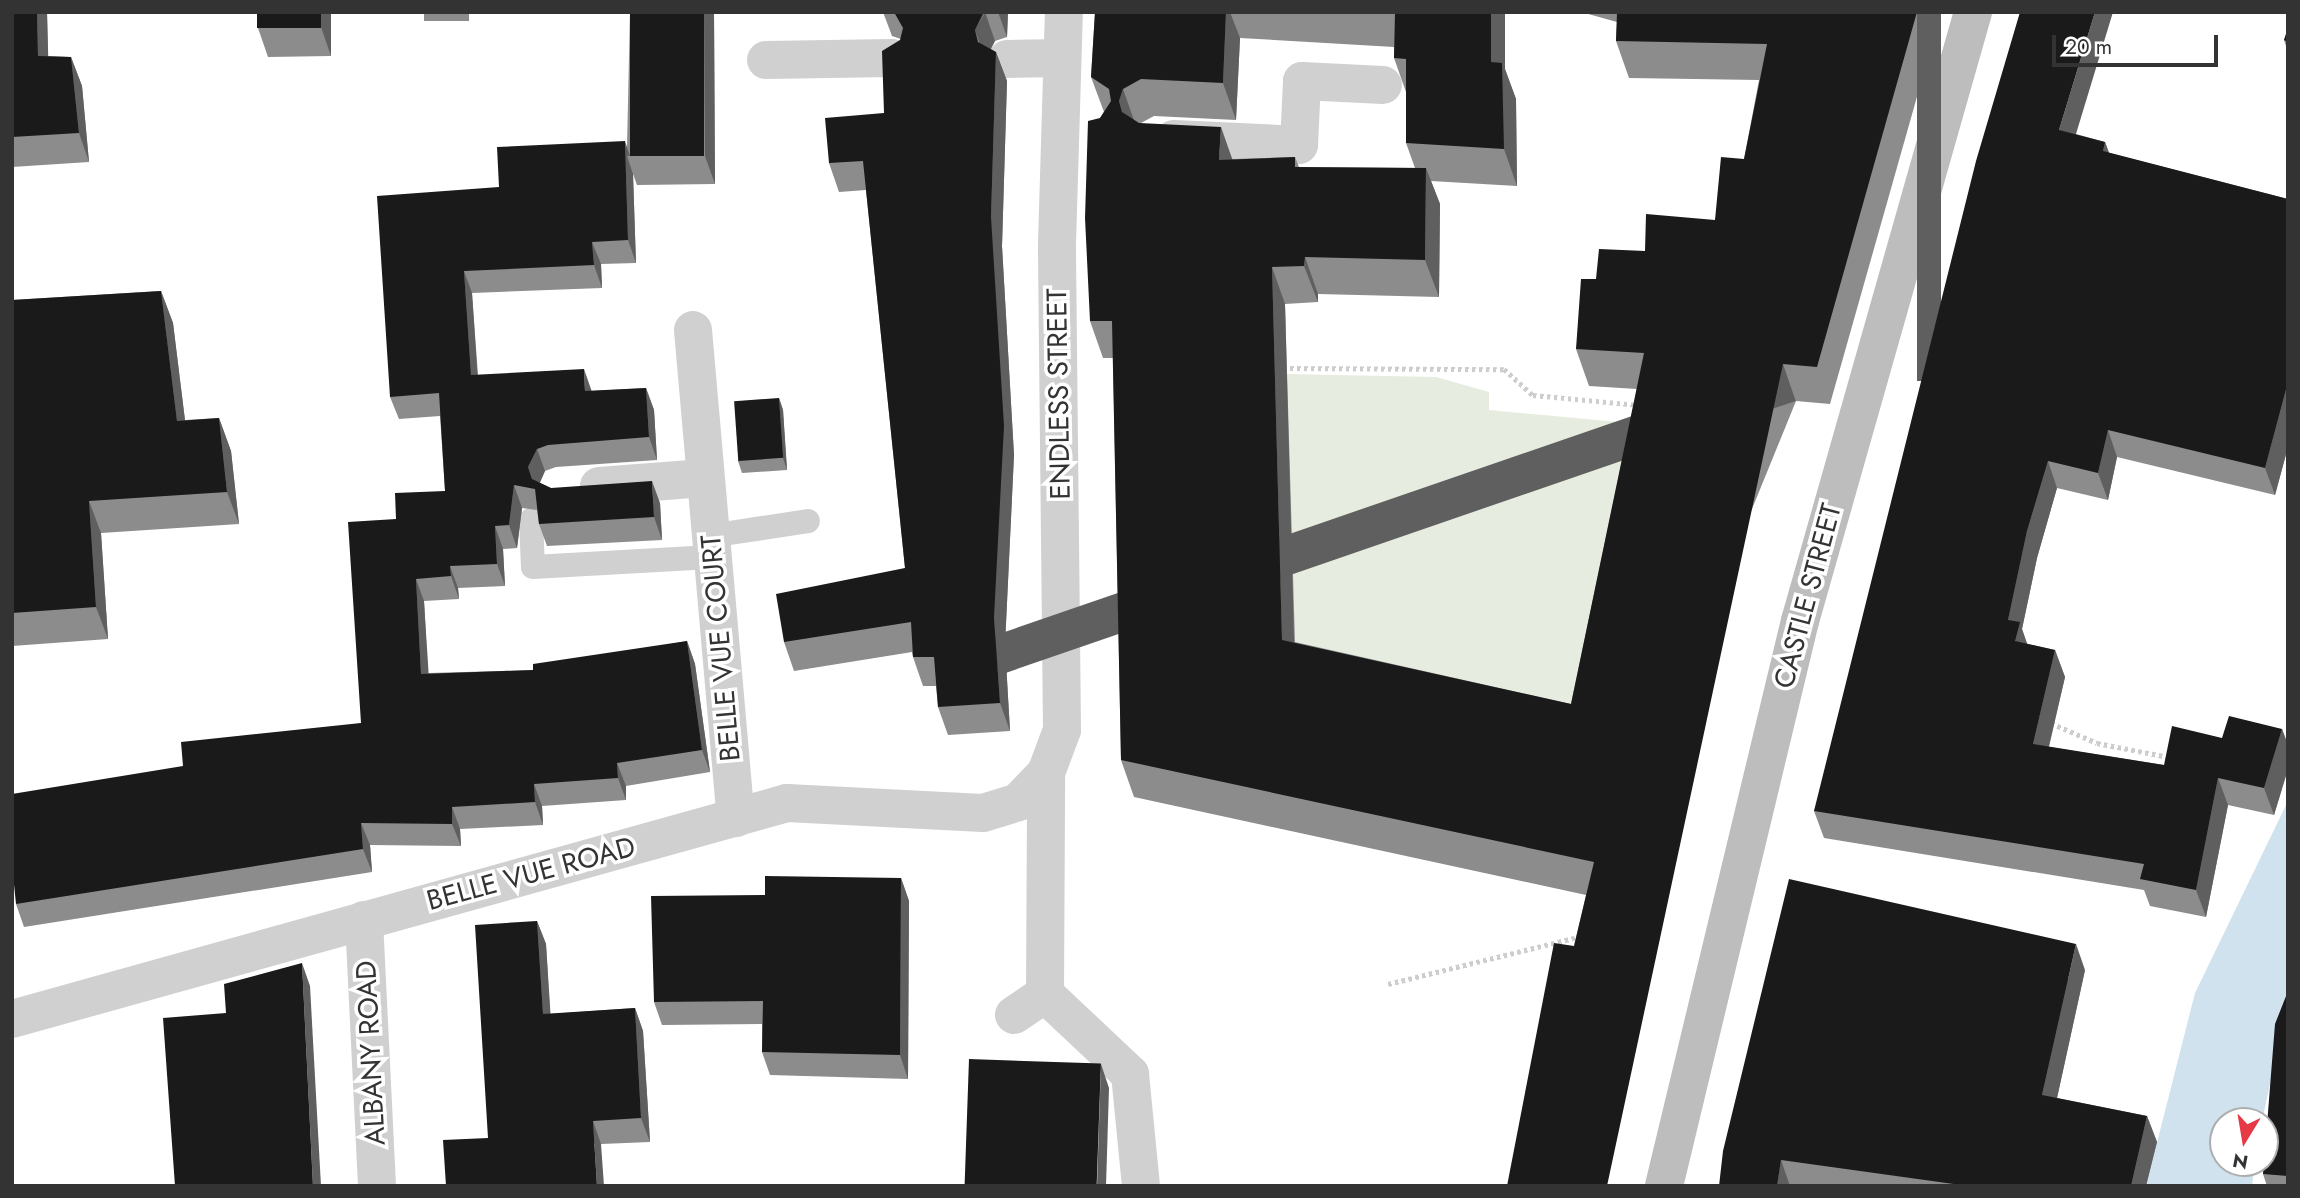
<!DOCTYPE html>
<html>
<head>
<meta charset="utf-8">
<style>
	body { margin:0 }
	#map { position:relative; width:2300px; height:1198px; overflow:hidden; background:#fff; font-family:Jost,sans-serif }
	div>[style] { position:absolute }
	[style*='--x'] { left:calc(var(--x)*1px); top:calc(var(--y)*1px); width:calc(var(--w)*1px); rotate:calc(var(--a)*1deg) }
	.green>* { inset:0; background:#e6ecdf }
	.water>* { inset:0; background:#cfe2ee }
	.path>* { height:4.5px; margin-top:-2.25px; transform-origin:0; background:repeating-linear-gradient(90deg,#cdcdcd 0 3.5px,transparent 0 7px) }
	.lane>* { height:24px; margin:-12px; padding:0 12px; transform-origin:12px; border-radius:12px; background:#d0d0d0 }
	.street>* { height:38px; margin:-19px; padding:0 19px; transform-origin:19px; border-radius:19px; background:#d0d0d0 }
	.secondary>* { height:38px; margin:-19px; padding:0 19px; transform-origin:19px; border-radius:19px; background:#bdbdbd }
	.wall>* { inset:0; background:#8c8c8c; transform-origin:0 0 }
	.shaded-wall>* { inset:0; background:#5f5f5f; transform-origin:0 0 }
	.building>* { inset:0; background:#1a1a1a; transform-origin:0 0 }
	span { translate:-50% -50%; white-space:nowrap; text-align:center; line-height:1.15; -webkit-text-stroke:7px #fff; paint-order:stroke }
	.street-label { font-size:28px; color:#333 }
	.frame { position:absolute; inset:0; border:14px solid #333; pointer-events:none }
	.north { position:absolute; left:2209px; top:1107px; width:70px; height:70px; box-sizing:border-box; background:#fff; border:2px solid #adadad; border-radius:50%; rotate:191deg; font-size:19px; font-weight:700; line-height:28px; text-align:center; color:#333 }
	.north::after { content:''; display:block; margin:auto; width:24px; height:32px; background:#e63946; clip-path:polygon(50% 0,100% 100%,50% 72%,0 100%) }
	.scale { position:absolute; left:2052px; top:35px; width:166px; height:32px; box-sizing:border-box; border:4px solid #333; border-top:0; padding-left:9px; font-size:21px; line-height:24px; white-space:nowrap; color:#333; -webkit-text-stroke:5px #fff; paint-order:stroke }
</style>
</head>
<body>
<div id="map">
	<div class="green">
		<div style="clip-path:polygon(1287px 374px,1436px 377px,1489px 392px,1489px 410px,1651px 425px,1585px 741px,1295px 676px)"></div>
	</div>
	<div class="water">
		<div style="clip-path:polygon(2288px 801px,2288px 1001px,2262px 1121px,2223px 1121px,2223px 1163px,2255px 1163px,2252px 1186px,2146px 1186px,2195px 993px)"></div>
	</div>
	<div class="path">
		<div style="--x:1283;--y:368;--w:221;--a:0.3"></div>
		<div style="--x:1504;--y:369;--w:39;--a:42"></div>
		<div style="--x:1533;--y:395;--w:105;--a:5.4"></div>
		<div style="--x:2051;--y:723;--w:50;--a:23.5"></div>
		<div style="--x:2097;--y:743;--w:73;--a:11"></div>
		<div style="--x:1388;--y:984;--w:200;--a:-13.9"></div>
	</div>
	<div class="lane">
		<div style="--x:531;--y:520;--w:47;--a:87.6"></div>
		<div style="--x:533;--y:567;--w:179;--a:-3.2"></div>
		<div style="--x:710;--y:536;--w:99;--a:-8.7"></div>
	</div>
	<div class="street">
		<div style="--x:1007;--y:59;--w:54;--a:-1.1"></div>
		<div style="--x:766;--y:60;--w:126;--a:-0.9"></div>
		<div style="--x:1174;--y:139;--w:125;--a:2.7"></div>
		<div style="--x:1299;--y:145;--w:64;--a:-87.3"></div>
		<div style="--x:1302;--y:81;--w:81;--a:2.8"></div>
		<div style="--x:693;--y:330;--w:490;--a:85"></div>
		<div style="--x:599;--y:486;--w:106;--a:-4.3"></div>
		<div style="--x:364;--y:920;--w:266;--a:87.2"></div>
		<div style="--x:1045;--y:994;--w:117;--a:43.3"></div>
		<div style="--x:1130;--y:1074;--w:113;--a:84.4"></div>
		<div style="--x:1014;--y:1015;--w:37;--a:-34"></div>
		<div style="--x:1045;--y:994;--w:221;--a:-89.7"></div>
		<div style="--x:1046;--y:773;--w:46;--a:-69.6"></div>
		<div style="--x:1062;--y:730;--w:486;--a:-90.6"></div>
		<div style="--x:1057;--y:244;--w:232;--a:-88.3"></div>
		<div style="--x:12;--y:1019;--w:805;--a:-15.57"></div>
		<div style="--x:787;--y:803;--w:196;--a:2.9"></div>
		<div style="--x:983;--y:813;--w:37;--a:-17"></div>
		<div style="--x:1018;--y:802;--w:40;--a:-46"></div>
	</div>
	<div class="secondary">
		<div style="--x:1664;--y:1186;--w:581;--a:-76.47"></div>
		<div style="--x:1800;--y:621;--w:633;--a:-74.14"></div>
	</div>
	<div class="wall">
		<div style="clip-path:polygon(12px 12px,47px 12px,48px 56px,71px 57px,82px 86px,89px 162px,12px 167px)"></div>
		<div style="clip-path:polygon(331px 12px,331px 56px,268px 57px,258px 28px)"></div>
		<div style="left:424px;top:12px;width:45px;height:9px"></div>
		<div style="clip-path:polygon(630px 12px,714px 12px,715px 184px,637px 185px,633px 174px,636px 263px,601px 264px,602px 288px,472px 293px,478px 375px,591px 391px,646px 388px,654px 410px,657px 460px,556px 467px,545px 471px,540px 483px,551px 488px,660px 503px,662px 540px,547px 546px,539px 524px,537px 510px,522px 508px,517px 548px,503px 549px,505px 586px,458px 588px,459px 599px,424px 601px,428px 673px,533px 670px,687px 641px,695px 664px,710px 772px,626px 786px,626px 800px,542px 806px,543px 825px,460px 829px,461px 846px,370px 845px,372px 872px,24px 927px,16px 904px,183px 766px,361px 723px,396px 519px,445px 491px,440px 416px,399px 419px,390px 397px,499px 187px,627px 147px)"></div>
		<div style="clip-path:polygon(883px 12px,1008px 12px,1007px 37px,995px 41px,991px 49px,996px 52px,1007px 81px,1002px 246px,1014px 455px,1005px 645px,1010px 731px,948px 735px,938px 707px,936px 686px,923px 686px,913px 657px,912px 652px,794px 671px,784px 642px,905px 568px,866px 190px,839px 192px,829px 163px,884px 113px,901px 39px,892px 36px)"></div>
		<div style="clip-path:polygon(evenodd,1095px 12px,1505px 12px,1505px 69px,1516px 99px,1517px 186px,1431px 181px,1440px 204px,1439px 297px,1318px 294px,1318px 302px,1285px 304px,1295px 642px,1571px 704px,1637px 389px,1589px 386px,1576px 349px,1596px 279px,1645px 251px,1715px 220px,1744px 159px,1759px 80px,1629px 78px,1616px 41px,1617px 22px,1581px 12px,1941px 12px,1830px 404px,1796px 401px,1574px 946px,1586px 895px,1134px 797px,1121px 760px,1113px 358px,1103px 358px,1090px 321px,1100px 118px,1104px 112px,1091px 77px,1095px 12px,1240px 38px,1394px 47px,1394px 58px,1406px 92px,1406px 143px,1415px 168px,1299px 167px,1295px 157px,1233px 159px,1141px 123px,1154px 116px,1236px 120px,1240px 38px)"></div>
		<div style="clip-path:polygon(2288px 28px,2288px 52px,2284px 40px)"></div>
		<div style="clip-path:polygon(2076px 134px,2105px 142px,2109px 153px,2288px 199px,2288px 447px,2275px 495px,2117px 457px,2108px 500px,2057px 488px,2037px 558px,2022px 629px,2027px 644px,2055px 650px,2065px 677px,2049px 747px,2164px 765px,2222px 738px,2282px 729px,2288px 745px,2288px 769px,2274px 815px,2228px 805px,2206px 917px,2150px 906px,2144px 890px,1824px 838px,1814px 811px)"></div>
		<div style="clip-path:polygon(161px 291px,173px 323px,185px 420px,219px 418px,231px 451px,239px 524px,101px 533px,108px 639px,12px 646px,12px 300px)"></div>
		<div style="clip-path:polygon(779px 398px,783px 410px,787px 470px,742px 473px,738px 461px)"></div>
		<div style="clip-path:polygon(901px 878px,909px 901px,908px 1079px,770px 1075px,762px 1052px,762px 1024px,662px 1025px,654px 1002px,765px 895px)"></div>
		<div style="clip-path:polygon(537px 921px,546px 944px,550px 1014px,635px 1008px,643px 1031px,650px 1142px,601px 1144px,488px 1138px)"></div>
		<div style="clip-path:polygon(2085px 970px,2057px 1098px,2147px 1116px,2157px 1142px,2146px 1186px,1719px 1186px)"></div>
		<div style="clip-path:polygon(2288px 991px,2288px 1186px,2267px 1186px,2263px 1174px)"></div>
	</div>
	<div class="shaded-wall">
		<div style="clip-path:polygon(37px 12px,47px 12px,49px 85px,38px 56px)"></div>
		<div style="clip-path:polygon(321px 12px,331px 12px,331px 56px,321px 27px)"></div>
		<div style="clip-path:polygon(704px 12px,714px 12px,715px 184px,705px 156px)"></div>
		<div style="clip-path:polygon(985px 12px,995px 41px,985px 59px,975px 30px)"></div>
		<div style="clip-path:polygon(998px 12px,1008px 12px,1007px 37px)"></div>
		<div style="clip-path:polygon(1226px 12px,1230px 12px,1240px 38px,1236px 120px,1223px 83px)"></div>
		<div style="clip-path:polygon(1491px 12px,1505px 12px,1505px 69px,1516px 99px,1517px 186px,1504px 149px,1491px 62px)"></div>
		<div style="left:1917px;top:12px;width:24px;height:369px"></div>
		<div style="clip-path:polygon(2095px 12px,2113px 12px,2069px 157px,2059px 130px)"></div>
		<div style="clip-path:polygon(996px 52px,1007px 81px,1002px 246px,1014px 455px,1005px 645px,1010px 731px,1000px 703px,994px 617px,991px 217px)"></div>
		<div style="clip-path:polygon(71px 57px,82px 86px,89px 162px,79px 133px)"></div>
		<div style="clip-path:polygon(1123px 89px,1136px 126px,1122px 112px,1119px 101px)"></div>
		<div style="clip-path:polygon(1221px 127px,1234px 164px,1219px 160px)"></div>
		<div style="clip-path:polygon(625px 141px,630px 156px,627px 156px,633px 174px,636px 263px,628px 240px)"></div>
		<div style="clip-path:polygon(2105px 142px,2115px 169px,2103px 151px)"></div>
		<div style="clip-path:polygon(1426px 168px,1440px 204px,1439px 297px,1425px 260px)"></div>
		<div style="clip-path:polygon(592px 242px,601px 264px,602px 288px,594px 265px)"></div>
		<div style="clip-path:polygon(1305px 257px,1318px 294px,1318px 302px,1304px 266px)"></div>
		<div style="clip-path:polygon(1272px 267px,1285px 304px,1295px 676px,1282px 640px)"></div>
		<div style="clip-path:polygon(464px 271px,472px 293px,479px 398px,471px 375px)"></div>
		<div style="clip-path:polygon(161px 291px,173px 323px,189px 453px,177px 421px)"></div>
		<div style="left:1783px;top:364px;width:39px;height:841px;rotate:71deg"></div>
		<div style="clip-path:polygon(584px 369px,592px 392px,585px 391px)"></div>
		<div style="clip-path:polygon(2288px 382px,2288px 447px,2275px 495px,2265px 468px)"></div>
		<div style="clip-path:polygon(646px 388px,654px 410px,657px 460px,649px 437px)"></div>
		<div style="clip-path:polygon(779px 398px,783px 410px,787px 470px,783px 458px)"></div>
		<div style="clip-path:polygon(219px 418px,231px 451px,239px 524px,227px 492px)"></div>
		<div style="clip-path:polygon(2108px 430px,2117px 457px,2108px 500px,2098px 473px)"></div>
		<div style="clip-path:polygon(537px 449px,545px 471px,536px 490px,528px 467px)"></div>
		<div style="clip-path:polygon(2048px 461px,2057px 488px,2037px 558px,2022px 629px,2029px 649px,2025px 668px,2008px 620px,2027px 531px)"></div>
		<div style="clip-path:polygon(652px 481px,660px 503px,662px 540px,654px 517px)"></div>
		<div style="clip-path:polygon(514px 485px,522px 508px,517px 548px,509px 525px)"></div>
		<div style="clip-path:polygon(89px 501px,101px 533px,108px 639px,96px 607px)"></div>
		<div style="clip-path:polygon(495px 526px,503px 549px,505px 586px,497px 564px)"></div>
		<div style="clip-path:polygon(450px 566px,458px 588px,459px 599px,451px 576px)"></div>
		<div style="clip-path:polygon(416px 579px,424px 601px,430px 696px,421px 674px)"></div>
		<div style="clip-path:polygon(687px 641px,695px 664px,710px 772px,702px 750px)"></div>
		<div style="clip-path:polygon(2055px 650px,2065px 677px,2043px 771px,2033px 744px)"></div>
		<div style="clip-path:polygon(2282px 729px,2288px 745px,2288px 769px,2274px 815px,2264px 788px)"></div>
		<div style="clip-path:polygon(617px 763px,626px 786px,626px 800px,618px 778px)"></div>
		<div style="clip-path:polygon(2218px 778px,2228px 805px,2206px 917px,2196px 890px)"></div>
		<div style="clip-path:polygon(534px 784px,542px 806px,543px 825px,535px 802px)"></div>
		<div style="clip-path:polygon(452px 807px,460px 829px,461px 846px,452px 824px)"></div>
		<div style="clip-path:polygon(361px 823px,370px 845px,372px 872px,363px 849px)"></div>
		<div style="clip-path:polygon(901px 878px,909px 901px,908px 1079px,900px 1055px)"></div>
		<div style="clip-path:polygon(537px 921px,546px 944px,552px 1037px,543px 1014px)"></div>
		<div style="clip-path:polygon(2076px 944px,2085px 970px,2052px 1121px,2042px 1095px)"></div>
		<div style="clip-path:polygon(302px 963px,310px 986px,321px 1186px,313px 1186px)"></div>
		<div style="clip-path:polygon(635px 1008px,643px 1031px,650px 1142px,641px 1118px)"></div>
		<div style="clip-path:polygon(1101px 1064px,1109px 1088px,1106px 1186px,1097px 1186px)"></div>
		<div style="clip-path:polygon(2147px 1116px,2157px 1142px,2146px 1186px,2131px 1186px)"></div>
		<div style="clip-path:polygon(593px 1121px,601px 1144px,604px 1186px,597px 1186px)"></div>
		<div style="clip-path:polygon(1781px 1160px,1790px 1186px,1777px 1186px)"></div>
	</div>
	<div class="building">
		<div style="clip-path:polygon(12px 12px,37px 12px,38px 56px,71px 57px,79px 133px,12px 137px)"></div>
		<div style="left:257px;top:12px;width:64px;height:16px"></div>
		<div style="left:630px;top:12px;width:74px;height:144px"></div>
		<div style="clip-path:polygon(894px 12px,984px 12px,975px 30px,978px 42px,996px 52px,991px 217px,1004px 426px,994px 617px,1000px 703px,938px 707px,934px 657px,913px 657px,911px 622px,784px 642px,776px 594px,905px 568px,863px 161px,829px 163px,825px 118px,884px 113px,882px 51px,900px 40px,903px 28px)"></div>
		<div style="clip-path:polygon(1095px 12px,1226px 12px,1223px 83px,1141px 79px,1123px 89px,1119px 101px,1122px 112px,1139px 123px,1221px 127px,1219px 160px,1295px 157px,1295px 167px,1426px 168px,1425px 260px,1305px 257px,1304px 266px,1272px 267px,1282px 640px,1571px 704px,1644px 353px,1576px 349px,1581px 279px,1596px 279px,1599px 249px,1645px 251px,1646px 214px,1715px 220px,1721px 157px,1744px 159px,1767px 44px,1616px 41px,1617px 12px,1917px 12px,1817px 367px,1783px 364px,1607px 1186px,1507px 1186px,1554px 943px,1574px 946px,1594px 862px,1121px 760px,1112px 321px,1090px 321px,1085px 218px,1088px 121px,1100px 118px,1111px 101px,1109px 89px,1091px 77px)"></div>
		<div style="clip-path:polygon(1395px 12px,1491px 12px,1491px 62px,1502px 63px,1504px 149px,1406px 143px,1406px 59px,1394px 58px)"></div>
		<div style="clip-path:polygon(2020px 12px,2095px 12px,2059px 130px,2105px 142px,2103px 151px,2288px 199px,2288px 382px,2265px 468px,2108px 430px,2098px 473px,2048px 461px,2027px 531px,2008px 620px,2020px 622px,2015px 641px,2055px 650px,2033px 744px,2164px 765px,2172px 726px,2222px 738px,2229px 716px,2282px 729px,2264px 788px,2218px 778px,2196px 890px,2140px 879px,2144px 864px,1814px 811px,1976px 161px)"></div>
		<div style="clip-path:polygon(2288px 28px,2288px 42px,2284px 40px)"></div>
		<div style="clip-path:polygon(625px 141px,628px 240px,592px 242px,594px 265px,464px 271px,471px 375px,584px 369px,585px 391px,646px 388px,649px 437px,548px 445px,537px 449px,528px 467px,532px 479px,551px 488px,652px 481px,654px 517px,539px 524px,535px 489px,514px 485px,509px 525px,495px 526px,497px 564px,450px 566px,451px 576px,416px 579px,421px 674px,533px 670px,533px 664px,687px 641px,702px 750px,617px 763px,618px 778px,534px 784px,535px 802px,452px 807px,452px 824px,361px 823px,363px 849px,16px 904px,12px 865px,12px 794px,183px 766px,181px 742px,361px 723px,348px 522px,396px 519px,395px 493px,445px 491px,439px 393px,390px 397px,377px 196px,499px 187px,497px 147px)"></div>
		<div style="clip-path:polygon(161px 291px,177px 421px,219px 418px,227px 492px,89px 501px,96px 607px,12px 613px,12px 300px)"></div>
		<div style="left:779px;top:398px;width:60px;height:45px;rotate:86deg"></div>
		<div style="clip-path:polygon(765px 876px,901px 878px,900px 1055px,762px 1052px,763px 1001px,654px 1002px,651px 896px,765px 895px)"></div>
		<div style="clip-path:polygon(1789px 879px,2076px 944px,2042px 1095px,2147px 1116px,2131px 1186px,1968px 1186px,1781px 1160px,1777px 1186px,1719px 1186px,1723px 1151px)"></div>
		<div style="clip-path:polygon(537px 921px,543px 1014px,635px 1008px,641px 1118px,593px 1121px,597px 1186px,446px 1186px,443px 1140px,488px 1138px,475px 925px)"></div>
		<div style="clip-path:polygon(302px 963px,313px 1186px,175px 1186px,163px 1018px,226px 1013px,224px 984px)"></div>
		<div style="clip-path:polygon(2288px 991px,2288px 1176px,2263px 1174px,2264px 1163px,2265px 1163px,2265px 1150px,2275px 1024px)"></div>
		<div style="left:969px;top:1059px;width:132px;height:127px;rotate:2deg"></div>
	</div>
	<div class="street-label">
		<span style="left:1059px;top:394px;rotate:-91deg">ENDLESS STREET</span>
		<span style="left:1808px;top:596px;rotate:-75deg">CASTLE STREET</span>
		<span style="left:721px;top:648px;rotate:-95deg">BELLE VUE COURT</span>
		<span style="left:531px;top:874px;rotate:-15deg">BELLE VUE ROAD</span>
		<span style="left:371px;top:1053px;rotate:-93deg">ALBANY ROAD</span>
	</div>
	<div class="frame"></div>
	<div class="north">N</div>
	<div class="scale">20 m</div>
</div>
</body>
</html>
